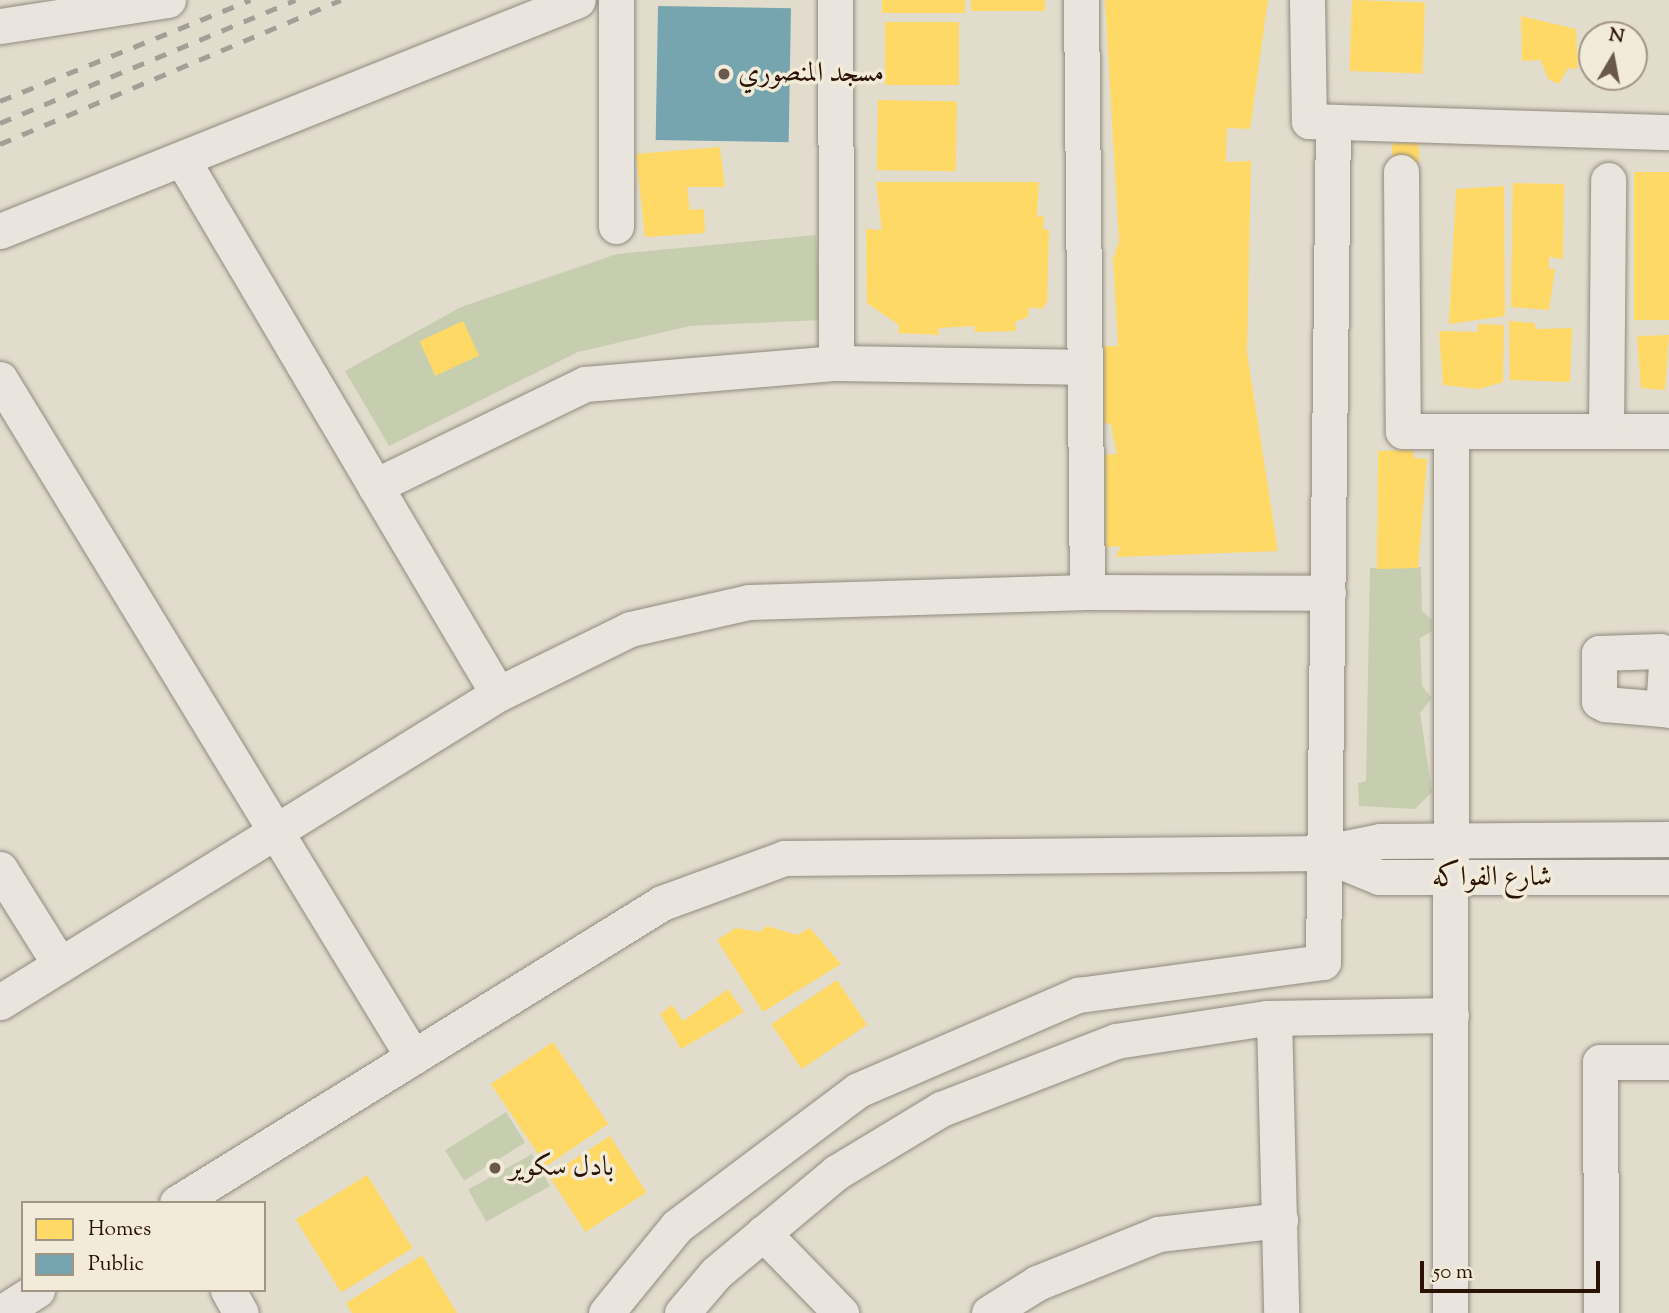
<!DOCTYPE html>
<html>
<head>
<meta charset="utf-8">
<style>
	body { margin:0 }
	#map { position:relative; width:1669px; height:1313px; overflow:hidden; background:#e2dccd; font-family:"Sorts Mill Goudy",Amiri,serif }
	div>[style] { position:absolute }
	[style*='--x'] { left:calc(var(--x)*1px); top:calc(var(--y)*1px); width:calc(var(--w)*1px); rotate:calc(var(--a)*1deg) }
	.green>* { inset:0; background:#c7ceb0; transform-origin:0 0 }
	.homes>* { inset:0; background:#ffd966; transform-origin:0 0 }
	.public>* { inset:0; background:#76a5af; transform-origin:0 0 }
	.roads { filter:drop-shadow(0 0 2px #918a7f) drop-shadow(0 0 2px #918a7f) }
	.minor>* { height:35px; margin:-17.5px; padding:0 17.5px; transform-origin:17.5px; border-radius:17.5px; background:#e9e5de }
	.rail>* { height:5px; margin-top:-2.5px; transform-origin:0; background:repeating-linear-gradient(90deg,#a39f97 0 12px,transparent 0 24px) }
	.dots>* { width:19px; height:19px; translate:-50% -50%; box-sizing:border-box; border:4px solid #f2ebd9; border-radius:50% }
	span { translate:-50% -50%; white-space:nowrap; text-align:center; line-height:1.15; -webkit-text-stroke:7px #f2ebd9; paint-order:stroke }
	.poi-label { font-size:28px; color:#2a1304 }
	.left { translate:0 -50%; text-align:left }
	.street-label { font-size:28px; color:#2a1304 }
	.legend { position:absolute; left:21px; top:1201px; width:245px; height:91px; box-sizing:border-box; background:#f2ebd9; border:2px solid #a29584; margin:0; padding:9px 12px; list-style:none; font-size:21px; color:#2a1304 }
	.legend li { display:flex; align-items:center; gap:14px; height:35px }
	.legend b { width:35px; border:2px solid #a29584 }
	.north { position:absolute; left:1578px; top:21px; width:70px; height:70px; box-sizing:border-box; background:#f2ebd9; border:2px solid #a29584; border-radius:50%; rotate:10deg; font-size:19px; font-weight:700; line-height:28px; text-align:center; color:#2a1304 }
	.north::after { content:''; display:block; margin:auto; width:24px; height:32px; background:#6a594a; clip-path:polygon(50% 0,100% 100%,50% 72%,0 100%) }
	.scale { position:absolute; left:1420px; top:1261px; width:180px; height:32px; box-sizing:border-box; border:4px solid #2a1304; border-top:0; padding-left:9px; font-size:21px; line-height:24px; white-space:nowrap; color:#2a1304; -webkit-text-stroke:5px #f2ebd9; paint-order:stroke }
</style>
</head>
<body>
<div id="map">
	<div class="green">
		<div style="clip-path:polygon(816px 235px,821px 320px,690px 326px,578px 352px,389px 446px,345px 371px,461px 307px,617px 254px)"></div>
		<div style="clip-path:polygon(1421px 567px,1422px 611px,1432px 620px,1432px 631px,1420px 638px,1422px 686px,1432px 698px,1420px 713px,1432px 792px,1415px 809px,1359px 806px,1358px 783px,1366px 781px,1370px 568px)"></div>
		<div style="left:506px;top:1112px;width:36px;height:72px;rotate:58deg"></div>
		<div style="left:532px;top:1154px;width:37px;height:73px;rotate:61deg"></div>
	</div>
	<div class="homes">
		<div style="left:882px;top:0;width:83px;height:13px"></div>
		<div style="left:971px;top:0;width:74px;height:11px"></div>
		<div style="clip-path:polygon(1105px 0,1268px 0,1250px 129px,1227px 128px,1226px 162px,1251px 161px,1247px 353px,1278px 551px,1116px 557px,1121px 546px,1106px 547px,1105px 455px,1117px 454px,1111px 425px,1104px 422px,1104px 346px,1118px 346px,1113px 259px,1119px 241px)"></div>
		<div style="left:1352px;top:0;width:73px;height:71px;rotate:2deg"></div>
		<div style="clip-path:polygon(1521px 16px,1576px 29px,1578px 69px,1568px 68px,1559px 84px,1548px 79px,1541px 60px,1522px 61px)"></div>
		<div style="left:885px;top:22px;width:74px;height:63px"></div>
		<div style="left:878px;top:100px;width:79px;height:70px;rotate:1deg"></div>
		<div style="left:1392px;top:143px;width:27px;height:19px"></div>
		<div style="clip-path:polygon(720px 147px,725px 187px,687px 187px,690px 210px,704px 209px,705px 233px,645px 237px,636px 154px)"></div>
		<div style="left:1669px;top:172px;width:148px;height:35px;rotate:90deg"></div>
		<div style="clip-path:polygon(876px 182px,1039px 182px,1037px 217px,1044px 216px,1043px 229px,1049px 230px,1047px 302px,1042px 309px,1029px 307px,1028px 317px,1015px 322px,1016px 331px,975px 332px,974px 326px,938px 328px,939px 335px,898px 333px,899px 325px,867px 303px,866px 229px,882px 230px)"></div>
		<div style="clip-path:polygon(1513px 183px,1564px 184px,1563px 259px,1549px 257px,1549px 269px,1555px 269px,1549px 310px,1511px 307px)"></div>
		<div style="clip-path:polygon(1504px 186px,1505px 316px,1449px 324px,1456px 189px)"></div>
		<div style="left:463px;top:321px;width:38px;height:48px;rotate:65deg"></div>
		<div style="clip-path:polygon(1509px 321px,1535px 323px,1535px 329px,1572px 328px,1570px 382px,1510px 380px)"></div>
		<div style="clip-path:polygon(1478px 324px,1504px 325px,1503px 382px,1479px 389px,1443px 385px,1439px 331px,1478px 332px)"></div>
		<div style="clip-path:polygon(1669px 335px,1665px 390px,1641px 388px,1637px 336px)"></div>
		<div style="clip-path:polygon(1413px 450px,1414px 458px,1427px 459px,1418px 568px,1377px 569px,1378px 451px)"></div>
		<div style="clip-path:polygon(767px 926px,797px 935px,810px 928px,841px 964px,763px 1012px,717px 940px,736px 928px,759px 932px)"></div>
		<div style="left:837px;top:980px;width:54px;height:79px;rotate:56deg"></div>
		<div style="clip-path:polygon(728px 989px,744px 1012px,681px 1049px,660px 1014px,672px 1005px,683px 1021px)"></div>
		<div style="left:553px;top:1042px;width:99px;height:75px;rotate:56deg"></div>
		<div style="left:610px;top:1136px;width:67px;height:73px;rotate:57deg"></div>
		<div style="left:367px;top:1175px;width:86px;height:84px;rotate:58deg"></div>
		<div style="clip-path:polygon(422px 1255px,457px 1313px,352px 1313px,346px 1303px)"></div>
	</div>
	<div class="public">
		<div style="left:658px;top:6px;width:133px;height:134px;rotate:1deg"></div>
	</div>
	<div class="roads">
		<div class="minor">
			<div style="--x:835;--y:0;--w:363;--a:89.8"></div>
			<div style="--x:1081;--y:0;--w:592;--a:89.42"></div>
			<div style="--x:1307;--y:0;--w:121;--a:89.1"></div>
			<div style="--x:1309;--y:121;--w:360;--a:1.8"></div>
			<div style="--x:0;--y:26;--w:170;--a:-8.8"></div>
			<div style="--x:182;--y:159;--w:621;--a:59.43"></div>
			<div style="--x:1401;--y:172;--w:259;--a:89.6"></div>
			<div style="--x:1403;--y:431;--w:266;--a:0"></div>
			<div style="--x:616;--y:226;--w:226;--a:-90"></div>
			<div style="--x:0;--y:231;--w:622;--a:-21.78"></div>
			<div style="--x:0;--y:379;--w:794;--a:58.65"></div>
			<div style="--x:1606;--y:431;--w:251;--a:-89.5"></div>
			<div style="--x:375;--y:486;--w:233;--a:-25.9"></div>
			<div style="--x:585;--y:384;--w:252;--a:-4.8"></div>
			<div style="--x:836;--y:363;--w:245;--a:0.9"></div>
			<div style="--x:1663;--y:709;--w:44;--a:-86.1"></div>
			<div style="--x:1666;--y:665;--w:15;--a:-113"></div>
			<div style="--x:1660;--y:651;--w:61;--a:178.1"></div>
			<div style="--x:1599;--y:653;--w:48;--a:90"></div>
			<div style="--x:1599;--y:701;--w:7;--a:27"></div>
			<div style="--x:1605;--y:704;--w:58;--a:4.9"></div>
			<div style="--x:1663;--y:709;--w:6;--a:9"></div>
			<div style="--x:1321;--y:853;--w:63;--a:22.5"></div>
			<div style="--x:1379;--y:877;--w:290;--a:0"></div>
			<div style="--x:0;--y:869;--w:113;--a:58"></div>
			<div style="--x:0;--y:1002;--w:586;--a:-31.74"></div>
			<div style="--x:498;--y:694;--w:147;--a:-26.2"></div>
			<div style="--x:630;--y:629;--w:122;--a:-12.8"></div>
			<div style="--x:749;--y:602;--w:338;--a:-1.7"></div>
			<div style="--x:1087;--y:592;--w:241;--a:0.2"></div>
			<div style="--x:1274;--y:1018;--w:295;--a:88.6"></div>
			<div style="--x:177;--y:1203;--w:570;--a:-31.74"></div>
			<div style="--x:662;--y:903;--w:130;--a:-20.2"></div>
			<div style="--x:784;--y:858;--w:537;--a:-0.53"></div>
			<div style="--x:1321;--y:853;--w:60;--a:-11.5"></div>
			<div style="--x:1380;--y:841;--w:289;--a:-0.4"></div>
			<div style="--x:763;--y:1233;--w:112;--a:45.7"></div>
			<div style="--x:228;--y:1290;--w:26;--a:61"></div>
			<div style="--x:1;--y:1313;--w:43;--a:-32.6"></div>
			<div style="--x:606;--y:1313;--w:112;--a:-50.8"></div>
			<div style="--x:677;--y:1226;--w:226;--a:-36.9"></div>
			<div style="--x:858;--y:1090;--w:240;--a:-23.4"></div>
			<div style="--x:1078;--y:995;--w:247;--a:-7.7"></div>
			<div style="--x:1323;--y:962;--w:839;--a:-89.32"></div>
			<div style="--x:682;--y:1313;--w:52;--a:-49.6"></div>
			<div style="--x:716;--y:1273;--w:158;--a:-39.9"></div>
			<div style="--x:837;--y:1172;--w:122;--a:-31.2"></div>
			<div style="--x:941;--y:1109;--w:188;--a:-21.2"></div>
			<div style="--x:1116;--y:1041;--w:152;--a:-8.7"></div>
			<div style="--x:1266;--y:1018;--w:185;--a:-0.9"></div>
			<div style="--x:989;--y:1313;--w:57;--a:-32"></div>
			<div style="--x:1037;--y:1283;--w:131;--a:-22"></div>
			<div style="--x:1158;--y:1234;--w:123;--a:-6.5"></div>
			<div style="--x:1450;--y:1313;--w:881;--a:-89.93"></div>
			<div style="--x:1601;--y:1313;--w:251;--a:-90.2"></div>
			<div style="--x:1600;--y:1062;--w:69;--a:0"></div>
		</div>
	</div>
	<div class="rail">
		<div style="--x:0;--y:101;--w:270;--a:-22"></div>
		<div style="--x:0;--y:123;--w:320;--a:-22.6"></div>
		<div style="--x:0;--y:144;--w:370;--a:-22.9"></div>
	</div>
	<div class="dots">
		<div style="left:724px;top:74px;background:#6a594a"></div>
		<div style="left:495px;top:1168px;background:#6a594a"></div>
	</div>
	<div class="poi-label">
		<span class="left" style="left:738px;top:74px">مسجد المنصوري</span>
		<span class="left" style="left:509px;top:1168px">بادل سكوير</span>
	</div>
	<div class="street-label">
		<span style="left:1492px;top:878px">شارع الفواكه</span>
	</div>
	<ul class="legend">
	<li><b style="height:19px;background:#ffd966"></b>Homes</li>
	<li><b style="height:19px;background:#76a5af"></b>Public</li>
	</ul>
	<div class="north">N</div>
	<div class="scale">50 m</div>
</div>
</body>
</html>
